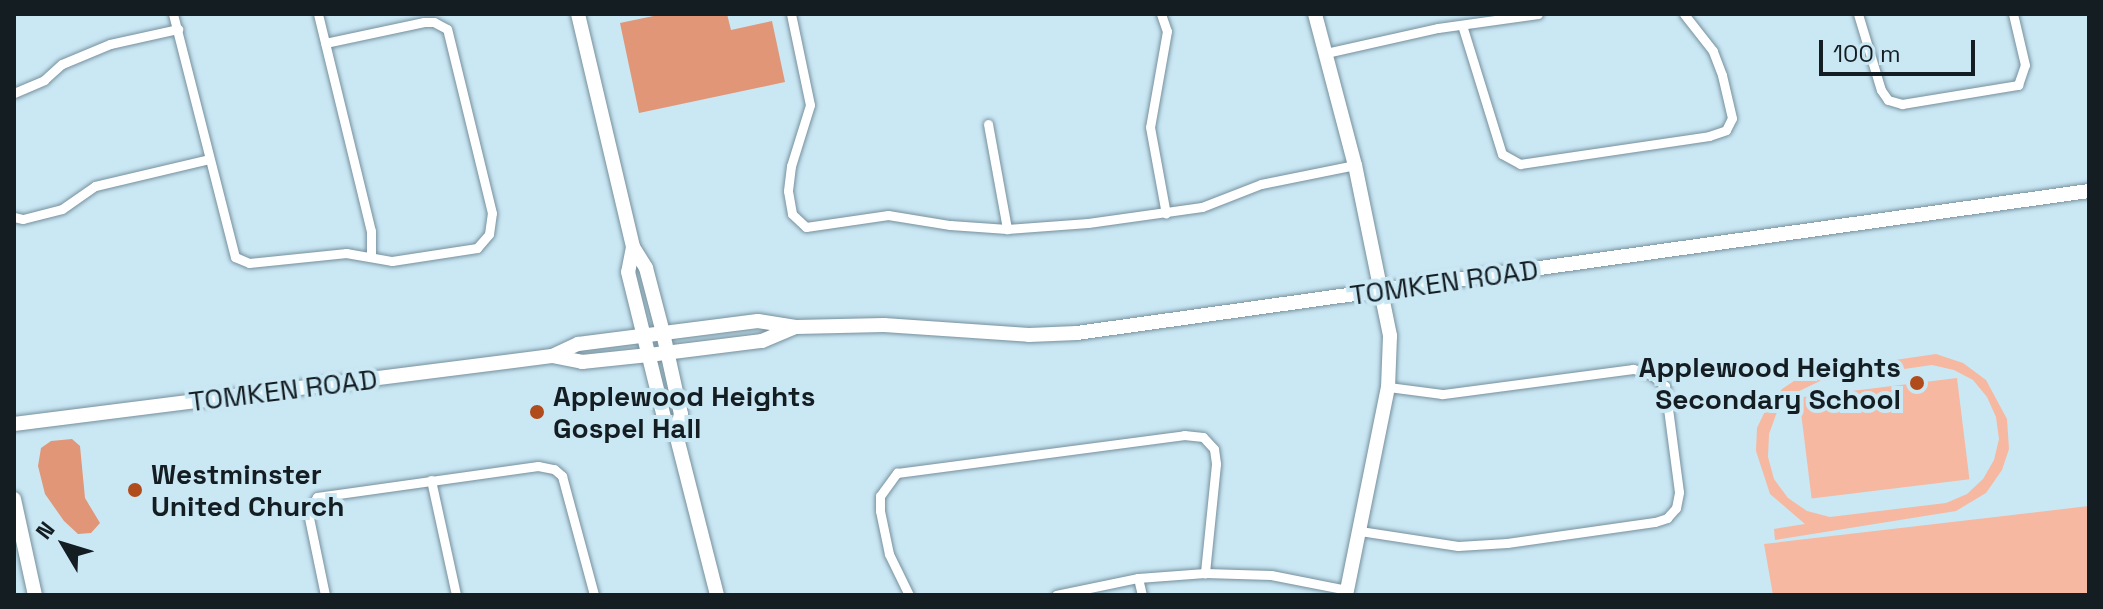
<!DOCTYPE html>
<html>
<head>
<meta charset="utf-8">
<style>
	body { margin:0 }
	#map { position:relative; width:2103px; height:609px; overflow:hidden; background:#cae7f4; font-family:"Space Grotesk",sans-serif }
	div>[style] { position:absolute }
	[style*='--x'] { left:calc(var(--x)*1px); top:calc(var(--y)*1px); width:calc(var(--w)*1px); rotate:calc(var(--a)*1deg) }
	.green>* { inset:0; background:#f6b8a0; transform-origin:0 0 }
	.forest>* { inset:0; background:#e09677 }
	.roads { filter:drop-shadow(0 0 2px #76909d) drop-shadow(0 0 2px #76909d) }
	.street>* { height:9px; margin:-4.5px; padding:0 4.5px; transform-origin:4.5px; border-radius:4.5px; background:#fff }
	.secondary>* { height:14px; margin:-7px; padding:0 7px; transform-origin:7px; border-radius:7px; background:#fff }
	.dots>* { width:22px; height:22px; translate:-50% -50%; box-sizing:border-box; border:4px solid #cae7f4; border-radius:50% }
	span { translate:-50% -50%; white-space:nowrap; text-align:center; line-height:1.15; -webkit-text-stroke:8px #cae7f4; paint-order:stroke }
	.street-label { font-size:28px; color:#131d22 }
	.poi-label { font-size:28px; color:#131d22; font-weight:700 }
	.right { translate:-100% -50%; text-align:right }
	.left { translate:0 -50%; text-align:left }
	.frame { position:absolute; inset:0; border:16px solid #131d22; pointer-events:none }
	.north { position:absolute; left:24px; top:505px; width:80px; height:80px; -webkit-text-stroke:6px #cae7f4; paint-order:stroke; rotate:308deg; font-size:22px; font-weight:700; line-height:32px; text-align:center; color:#131d22 }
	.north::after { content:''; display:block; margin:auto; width:28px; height:36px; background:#131d22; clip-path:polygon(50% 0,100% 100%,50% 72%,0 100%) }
	.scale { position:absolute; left:1819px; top:40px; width:156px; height:36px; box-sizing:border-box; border:4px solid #131d22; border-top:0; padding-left:10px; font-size:24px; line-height:28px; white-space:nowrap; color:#131d22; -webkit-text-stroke:6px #cae7f4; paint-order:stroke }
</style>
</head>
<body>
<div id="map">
	<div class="green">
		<div style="clip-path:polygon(evenodd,1936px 354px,1963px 363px,1986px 380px,2007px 419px,2009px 449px,2002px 470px,1986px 493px,1956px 511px,1775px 540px,1774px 529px,1805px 524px,1770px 494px,1756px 451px,1757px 428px,1767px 407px,1782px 389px,1806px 373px,1936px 354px,1932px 365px,1954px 370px,1973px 380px,1987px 397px,1996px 417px,1999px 439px,1994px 460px,1983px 479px,1967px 494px,1946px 503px,1830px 517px,1807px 511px,1788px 498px,1774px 479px,1768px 457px,1769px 434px,1777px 412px,1793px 394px,1820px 381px,1932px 365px)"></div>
		<div style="left:1957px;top:378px;width:102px;height:159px;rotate:83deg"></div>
		<div style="clip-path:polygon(2089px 506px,2089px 595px,1773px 595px,1764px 544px)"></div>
	</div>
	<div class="forest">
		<div style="clip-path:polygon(663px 14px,727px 14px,731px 30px,772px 21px,785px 82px,639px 113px,620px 23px)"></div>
		<div style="clip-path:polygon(72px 439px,80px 446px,85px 498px,100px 523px,91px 533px,78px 534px,64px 521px,45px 494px,38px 466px,41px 448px,51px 441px)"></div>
	</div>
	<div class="roads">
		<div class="street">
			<div style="--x:173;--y:14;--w:251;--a:75.7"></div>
			<div style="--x:235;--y:257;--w:15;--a:23"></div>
			<div style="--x:249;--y:263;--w:98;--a:-5.9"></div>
			<div style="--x:346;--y:253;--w:47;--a:9.9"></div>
			<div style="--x:392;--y:261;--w:86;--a:-8.7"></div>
			<div style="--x:477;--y:248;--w:18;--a:-49"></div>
			<div style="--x:489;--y:234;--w:21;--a:-82"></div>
			<div style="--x:492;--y:213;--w:189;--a:-103.7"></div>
			<div style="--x:447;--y:29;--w:15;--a:-152"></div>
			<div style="--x:434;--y:22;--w:10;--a:180"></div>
			<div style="--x:424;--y:22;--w:101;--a:168"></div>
			<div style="--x:318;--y:14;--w:223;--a:76.3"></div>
			<div style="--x:371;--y:231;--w:26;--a:90"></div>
			<div style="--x:791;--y:14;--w:93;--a:78.2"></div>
			<div style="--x:810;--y:105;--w:64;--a:107.3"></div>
			<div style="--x:791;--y:166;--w:25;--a:97"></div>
			<div style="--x:788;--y:191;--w:23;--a:80"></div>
			<div style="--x:792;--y:214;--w:19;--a:43"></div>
			<div style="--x:806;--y:227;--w:83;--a:-8.3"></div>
			<div style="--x:888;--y:215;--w:63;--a:9.2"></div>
			<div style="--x:950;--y:225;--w:57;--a:4"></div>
			<div style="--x:1007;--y:229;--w:81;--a:-4.2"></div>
			<div style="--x:1088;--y:223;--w:115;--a:-8"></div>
			<div style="--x:1202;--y:207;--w:63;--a:-21.3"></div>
			<div style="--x:1261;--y:184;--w:96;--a:-11.4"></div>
			<div style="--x:1161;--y:14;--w:18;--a:71"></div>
			<div style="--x:1167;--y:31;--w:97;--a:100"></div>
			<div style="--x:1150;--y:127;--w:88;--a:79.6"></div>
			<div style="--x:1858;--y:14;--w:79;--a:73.2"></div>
			<div style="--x:1881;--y:90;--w:12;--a:55"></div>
			<div style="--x:1888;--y:100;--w:15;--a:16"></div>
			<div style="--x:1902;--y:104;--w:118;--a:-9.3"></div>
			<div style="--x:2018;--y:85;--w:21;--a:-71"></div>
			<div style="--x:2025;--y:65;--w:52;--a:-103.2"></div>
			<div style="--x:1462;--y:25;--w:135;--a:72.8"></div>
			<div style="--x:1502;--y:154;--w:21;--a:29"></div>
			<div style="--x:1520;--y:164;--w:191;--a:-8.4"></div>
			<div style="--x:1709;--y:136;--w:18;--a:-19"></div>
			<div style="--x:1726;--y:130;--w:13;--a:-63"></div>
			<div style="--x:1732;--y:118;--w:44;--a:-103.1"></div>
			<div style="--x:1722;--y:75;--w:26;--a:-111"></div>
			<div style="--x:1713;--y:51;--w:47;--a:-128.1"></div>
			<div style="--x:1326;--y:53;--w:115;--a:-12.6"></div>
			<div style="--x:1438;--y:28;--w:101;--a:-8"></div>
			<div style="--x:14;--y:93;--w:33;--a:-23"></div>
			<div style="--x:44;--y:80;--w:24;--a:-42"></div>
			<div style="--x:62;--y:64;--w:52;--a:-22.6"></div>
			<div style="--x:110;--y:44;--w:70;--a:-12.4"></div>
			<div style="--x:988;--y:124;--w:107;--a:79.7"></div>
			<div style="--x:14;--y:217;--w:9;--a:13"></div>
			<div style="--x:23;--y:219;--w:40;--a:-14.4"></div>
			<div style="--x:62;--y:209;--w:40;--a:-34.9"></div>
			<div style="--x:95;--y:186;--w:117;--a:-13.3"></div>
			<div style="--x:431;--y:480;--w:118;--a:77.7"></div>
			<div style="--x:1360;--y:531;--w:99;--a:8.7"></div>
			<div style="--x:1458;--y:546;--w:49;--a:-3.5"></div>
			<div style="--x:1507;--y:543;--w:149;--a:-8.1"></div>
			<div style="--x:1655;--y:522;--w:13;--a:-18"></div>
			<div style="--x:1667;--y:518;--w:13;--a:-48"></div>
			<div style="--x:1676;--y:508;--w:16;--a:-79"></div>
			<div style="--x:1679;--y:492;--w:107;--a:-97.5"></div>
			<div style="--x:1665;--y:386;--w:17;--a:-140"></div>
			<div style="--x:1652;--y:375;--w:20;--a:-162"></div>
			<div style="--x:1633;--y:369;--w:193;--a:172.5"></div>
			<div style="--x:1442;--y:394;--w:54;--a:-172.6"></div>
			<div style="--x:1138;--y:578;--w:17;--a:77"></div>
			<div style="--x:325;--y:595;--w:84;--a:-101.7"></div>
			<div style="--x:308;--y:513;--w:18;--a:-61"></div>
			<div style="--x:317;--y:497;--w:223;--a:-8"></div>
			<div style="--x:538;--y:466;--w:16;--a:11"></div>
			<div style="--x:554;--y:469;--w:11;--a:41"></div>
			<div style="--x:562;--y:476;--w:123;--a:74.9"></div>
			<div style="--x:909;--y:595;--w:46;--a:-116"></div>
			<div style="--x:889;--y:554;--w:44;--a:-101.8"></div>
			<div style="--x:880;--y:511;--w:15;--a:-90"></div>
			<div style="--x:880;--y:496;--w:29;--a:-54"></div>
			<div style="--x:897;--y:473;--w:290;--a:-7.5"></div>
			<div style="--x:1184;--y:435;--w:19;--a:6"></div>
			<div style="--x:1203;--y:437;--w:16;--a:47"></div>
			<div style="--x:1214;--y:449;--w:15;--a:82"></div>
			<div style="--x:1216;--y:464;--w:110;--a:95.8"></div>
			<div style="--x:1056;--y:595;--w:84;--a:-11.7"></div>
			<div style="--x:1138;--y:578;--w:67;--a:-4.3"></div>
			<div style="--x:1205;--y:573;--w:66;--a:1.7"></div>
			<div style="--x:1271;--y:575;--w:77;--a:11.2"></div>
		</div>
		<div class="secondary">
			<div style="--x:578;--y:14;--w:239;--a:76.7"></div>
			<div style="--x:633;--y:247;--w:25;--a:58"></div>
			<div style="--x:646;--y:268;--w:67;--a:75.3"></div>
			<div style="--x:663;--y:333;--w:83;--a:77.5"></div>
			<div style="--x:681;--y:414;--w:21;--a:104"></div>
			<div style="--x:1315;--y:14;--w:156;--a:75.2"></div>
			<div style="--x:1355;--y:165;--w:175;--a:78.4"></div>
			<div style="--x:1390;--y:336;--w:51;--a:92.2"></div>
			<div style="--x:1388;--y:387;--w:212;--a:101.4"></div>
			<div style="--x:633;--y:247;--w:25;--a:101"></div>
			<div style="--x:628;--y:272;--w:150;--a:76.1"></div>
			<div style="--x:664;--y:418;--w:20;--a:53"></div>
			<div style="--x:676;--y:434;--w:166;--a:75.7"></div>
			<div style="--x:552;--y:356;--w:31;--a:11"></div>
			<div style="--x:582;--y:362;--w:67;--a:-6"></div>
			<div style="--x:649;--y:355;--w:114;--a:-7.1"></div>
			<div style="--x:762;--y:341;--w:36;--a:-23"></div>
			<div style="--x:14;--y:424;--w:542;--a:-7.2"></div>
			<div style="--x:552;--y:356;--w:29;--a:-25"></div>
			<div style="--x:578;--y:344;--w:181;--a:-7.3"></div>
			<div style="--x:758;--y:321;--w:38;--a:9"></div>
			<div style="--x:796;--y:327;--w:88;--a:-1.3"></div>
			<div style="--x:884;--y:325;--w:145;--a:3.9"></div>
			<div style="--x:1029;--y:335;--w:48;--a:-2.4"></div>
			<div style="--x:1077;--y:333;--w:1022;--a:-7.99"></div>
			<div style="--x:14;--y:499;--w:98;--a:77.7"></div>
		</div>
	</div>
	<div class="dots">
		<div style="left:1917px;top:383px;background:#b04b1b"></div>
		<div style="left:537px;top:412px;background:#b04b1b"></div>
		<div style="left:135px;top:490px;background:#b04b1b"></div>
	</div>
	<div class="street-label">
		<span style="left:1444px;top:282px;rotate:-8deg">TOMKEN ROAD</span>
		<span style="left:283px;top:390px;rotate:-7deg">TOMKEN ROAD</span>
	</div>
	<div class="poi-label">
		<span class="right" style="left:1901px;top:383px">Applewood Heights<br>Secondary School</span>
		<span class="left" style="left:553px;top:412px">Applewood Heights<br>Gospel Hall</span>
		<span class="left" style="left:151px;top:490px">Westminster<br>United Church</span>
	</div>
	<div class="frame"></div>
	<div class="north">N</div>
	<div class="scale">100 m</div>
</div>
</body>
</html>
